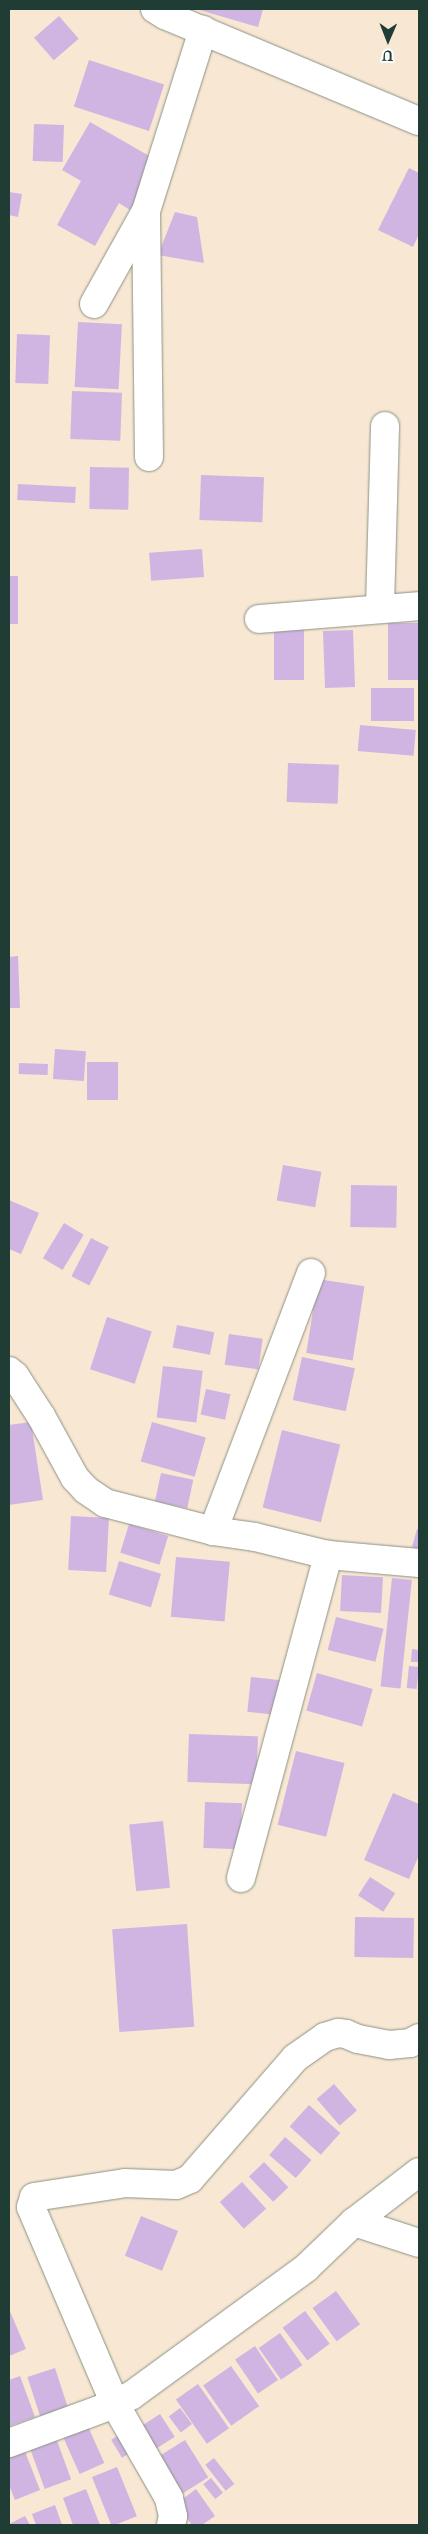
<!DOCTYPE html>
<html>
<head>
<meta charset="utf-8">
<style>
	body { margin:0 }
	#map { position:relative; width:428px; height:2534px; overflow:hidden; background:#f7e7d3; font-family:"IM FELL Great Primer",serif }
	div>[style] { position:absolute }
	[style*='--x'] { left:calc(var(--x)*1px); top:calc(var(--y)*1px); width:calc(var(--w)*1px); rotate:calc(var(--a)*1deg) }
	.building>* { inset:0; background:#d0b5e2; transform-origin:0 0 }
	.roads { filter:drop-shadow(0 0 1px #8b9284) drop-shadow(0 0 1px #8b9284) }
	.minor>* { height:28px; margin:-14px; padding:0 14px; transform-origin:14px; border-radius:14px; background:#fff }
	span { translate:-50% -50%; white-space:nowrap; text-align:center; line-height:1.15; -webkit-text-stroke:4.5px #fff; paint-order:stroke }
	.frame { position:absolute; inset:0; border:10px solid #1f3d34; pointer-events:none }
	.north { position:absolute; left:363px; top:15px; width:50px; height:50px; -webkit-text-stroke:4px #fff; paint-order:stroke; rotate:181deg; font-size:14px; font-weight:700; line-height:20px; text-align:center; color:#1f3d34 }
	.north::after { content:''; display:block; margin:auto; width:18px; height:22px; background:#1f3d34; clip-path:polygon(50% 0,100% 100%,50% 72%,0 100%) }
</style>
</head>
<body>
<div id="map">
	<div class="building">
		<div style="clip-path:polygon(196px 9px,263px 9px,258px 27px)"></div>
		<div style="left:59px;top:16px;width:30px;height:33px;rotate:49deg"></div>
		<div style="left:89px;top:60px;width:79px;height:49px;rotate:18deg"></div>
		<div style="clip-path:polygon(90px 122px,158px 161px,130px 210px,119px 203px,95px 246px,57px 225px,81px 181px,62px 170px)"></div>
		<div style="left:34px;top:124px;width:30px;height:37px;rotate:2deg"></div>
		<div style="clip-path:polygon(409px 168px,419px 173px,419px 234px,413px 247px,378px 230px)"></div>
		<div style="clip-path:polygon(9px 192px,22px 194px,18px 217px,9px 215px)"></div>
		<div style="clip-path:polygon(175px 212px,197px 217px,204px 263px,158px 255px)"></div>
		<div style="left:78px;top:322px;width:44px;height:65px;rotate:3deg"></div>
		<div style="left:17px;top:334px;width:33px;height:49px;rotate:2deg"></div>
		<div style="left:72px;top:391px;width:50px;height:48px;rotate:2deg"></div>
		<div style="left:90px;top:467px;width:39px;height:42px;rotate:1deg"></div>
		<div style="left:201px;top:475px;width:63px;height:45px;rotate:2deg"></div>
		<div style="left:18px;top:484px;width:58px;height:16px;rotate:3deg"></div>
		<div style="left:202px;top:549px;width:28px;height:53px;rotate:86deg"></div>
		<div style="left:9px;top:576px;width:9px;height:48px"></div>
		<div style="left:388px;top:623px;width:31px;height:57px"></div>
		<div style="left:274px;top:626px;width:30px;height:54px"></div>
		<div style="left:353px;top:630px;width:57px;height:30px;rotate:88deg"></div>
		<div style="left:371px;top:688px;width:43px;height:33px"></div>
		<div style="left:360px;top:725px;width:56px;height:26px;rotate:5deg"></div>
		<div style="left:288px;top:763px;width:51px;height:39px;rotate:2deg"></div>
		<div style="clip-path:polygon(18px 956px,20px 1008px,9px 1008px,9px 957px)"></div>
		<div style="left:55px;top:1049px;width:31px;height:30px;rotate:4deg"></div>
		<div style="left:118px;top:1062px;width:38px;height:31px;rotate:90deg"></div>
		<div style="left:19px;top:1063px;width:29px;height:11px;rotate:2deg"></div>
		<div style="left:283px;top:1165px;width:39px;height:36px;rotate:10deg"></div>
		<div style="left:351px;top:1185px;width:46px;height:42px;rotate:1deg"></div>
		<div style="clip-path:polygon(9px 1200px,39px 1213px,21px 1254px,9px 1249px)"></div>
		<div style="left:64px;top:1223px;width:23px;height:41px;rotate:31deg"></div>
		<div style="left:91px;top:1238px;width:20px;height:43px;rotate:27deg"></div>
		<div style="left:318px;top:1279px;width:47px;height:75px;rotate:9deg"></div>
		<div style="left:107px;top:1317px;width:47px;height:55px;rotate:18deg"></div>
		<div style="left:177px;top:1325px;width:38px;height:23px;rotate:11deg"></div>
		<div style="left:229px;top:1334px;width:34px;height:31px;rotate:8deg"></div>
		<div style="left:302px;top:1357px;width:54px;height:44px;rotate:12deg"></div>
		<div style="left:163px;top:1366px;width:40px;height:52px;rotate:7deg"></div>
		<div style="left:206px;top:1389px;width:25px;height:26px;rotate:12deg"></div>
		<div style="clip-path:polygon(31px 1422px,43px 1500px,9px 1505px,9px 1425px)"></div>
		<div style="left:152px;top:1422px;width:56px;height:41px;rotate:16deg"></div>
		<div style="left:282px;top:1430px;width:60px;height:80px;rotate:14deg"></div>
		<div style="left:161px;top:1473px;width:33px;height:29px;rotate:12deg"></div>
		<div style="left:71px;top:1516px;width:38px;height:54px;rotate:3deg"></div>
		<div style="left:129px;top:1524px;width:41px;height:30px;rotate:17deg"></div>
		<div style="clip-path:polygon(417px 1529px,419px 1530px,419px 1549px,412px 1547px)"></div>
		<div style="left:176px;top:1557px;width:54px;height:60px;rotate:5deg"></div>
		<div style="left:119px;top:1561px;width:44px;height:35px;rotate:17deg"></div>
		<div style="left:342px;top:1575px;width:41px;height:36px;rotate:3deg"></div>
		<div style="left:392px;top:1578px;width:20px;height:109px;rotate:6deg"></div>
		<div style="left:336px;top:1617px;width:49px;height:34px;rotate:14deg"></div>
		<div style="clip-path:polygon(412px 1649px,419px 1650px,419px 1662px,411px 1662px)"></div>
		<div style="left:409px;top:1666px;width:10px;height:22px;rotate:6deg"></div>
		<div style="left:317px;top:1673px;width:58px;height:39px;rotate:16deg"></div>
		<div style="left:251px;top:1677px;width:30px;height:35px;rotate:6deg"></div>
		<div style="left:189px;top:1734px;width:69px;height:48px;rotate:2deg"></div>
		<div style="left:296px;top:1751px;width:50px;height:76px;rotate:14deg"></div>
		<div style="clip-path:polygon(393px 1793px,419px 1804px,419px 1855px,409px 1879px,364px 1860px)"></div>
		<div style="left:205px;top:1802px;width:37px;height:46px;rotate:2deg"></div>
		<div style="left:163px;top:1821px;width:67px;height:34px;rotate:84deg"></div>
		<div style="left:370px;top:1877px;width:30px;height:22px;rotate:33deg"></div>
		<div style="left:355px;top:1917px;width:59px;height:40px;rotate:1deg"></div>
		<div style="left:187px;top:1924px;width:103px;height:75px;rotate:86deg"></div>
		<div style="left:334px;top:2084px;width:35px;height:23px;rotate:49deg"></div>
		<div style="left:309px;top:2105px;width:42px;height:29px;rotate:42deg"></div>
		<div style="left:285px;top:2137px;width:35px;height:24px;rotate:41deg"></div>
		<div style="left:264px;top:2162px;width:35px;height:21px;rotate:46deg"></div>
		<div style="left:242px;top:2182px;width:36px;height:30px;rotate:48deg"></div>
		<div style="left:141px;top:2216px;width:40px;height:43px;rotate:22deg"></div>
		<div style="left:336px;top:2291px;width:41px;height:29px;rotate:54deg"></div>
		<div style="clip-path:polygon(9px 2309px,26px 2349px,9px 2356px)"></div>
		<div style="left:305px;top:2311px;width:41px;height:28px;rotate:53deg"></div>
		<div style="left:280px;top:2333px;width:39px;height:26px;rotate:55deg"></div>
		<div style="left:255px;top:2346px;width:41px;height:24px;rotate:56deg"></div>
		<div style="left:231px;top:2366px;width:49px;height:34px;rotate:55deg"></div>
		<div style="left:55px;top:2368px;width:41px;height:29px;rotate:72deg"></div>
		<div style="clip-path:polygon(20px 2376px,35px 2417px,10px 2426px,9px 2380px)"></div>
		<div style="left:198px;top:2384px;width:54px;height:27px;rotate:55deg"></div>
		<div style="left:180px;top:2408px;width:20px;height:14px;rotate:53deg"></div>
		<div style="left:160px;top:2414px;width:27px;height:30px;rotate:57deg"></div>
		<div style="left:86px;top:2422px;width:45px;height:27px;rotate:66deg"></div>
		<div style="left:124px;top:2432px;width:21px;height:15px;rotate:59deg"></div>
		<div style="left:56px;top:2438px;width:44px;height:28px;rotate:70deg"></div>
		<div style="left:185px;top:2440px;width:44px;height:36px;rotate:58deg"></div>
		<div style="clip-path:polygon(24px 2449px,40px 2490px,15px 2500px,9px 2485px,9px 2455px)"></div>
		<div style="left:214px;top:2458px;width:33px;height:11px;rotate:52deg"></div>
		<div style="left:117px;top:2467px;width:53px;height:27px;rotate:68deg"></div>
		<div style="left:211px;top:2478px;width:19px;height:10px;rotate:51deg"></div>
		<div style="clip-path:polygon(86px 2489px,100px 2525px,73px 2525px,63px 2498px)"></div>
		<div style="clip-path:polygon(196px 2489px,215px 2516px,202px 2525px,192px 2525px,176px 2504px)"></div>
		<div style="clip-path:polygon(55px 2505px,62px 2525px,36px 2525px,32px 2514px)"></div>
		<div style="clip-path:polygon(25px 2516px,30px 2525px,9px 2525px,9px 2524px)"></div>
	</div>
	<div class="roads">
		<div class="minor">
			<div style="--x:155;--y:9;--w:12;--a:31"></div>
			<div style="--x:165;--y:15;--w:275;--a:22.7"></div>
			<div style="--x:146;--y:212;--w:245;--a:89.3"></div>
			<div style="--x:94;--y:304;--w:107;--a:-60.8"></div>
			<div style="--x:146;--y:211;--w:190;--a:-72.5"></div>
			<div style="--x:380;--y:607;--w:181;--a:-88.4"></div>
			<div style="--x:259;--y:619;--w:161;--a:-4.6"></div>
			<div style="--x:9;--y:1371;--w:8;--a:40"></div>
			<div style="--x:15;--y:1376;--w:48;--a:57"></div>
			<div style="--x:41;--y:1416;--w:71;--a:61.3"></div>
			<div style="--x:75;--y:1478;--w:16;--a:47"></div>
			<div style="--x:86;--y:1490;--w:23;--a:34"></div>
			<div style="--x:105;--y:1503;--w:112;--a:14.5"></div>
			<div style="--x:213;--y:1531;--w:42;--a:8.1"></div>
			<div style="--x:255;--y:1537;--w:75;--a:13.9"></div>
			<div style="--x:328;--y:1555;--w:91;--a:5"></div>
			<div style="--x:213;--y:1531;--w:276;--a:-69.2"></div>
			<div style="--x:241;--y:1878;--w:335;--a:-74.9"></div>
			<div style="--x:354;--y:2222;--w:68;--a:17.9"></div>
			<div style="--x:9;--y:2443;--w:113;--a:-20.2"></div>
			<div style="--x:115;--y:2404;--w:19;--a:-28"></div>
			<div style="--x:132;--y:2395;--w:215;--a:-36.1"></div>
			<div style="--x:306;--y:2268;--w:66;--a:-43.8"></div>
			<div style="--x:354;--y:2222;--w:82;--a:-37.6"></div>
			<div style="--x:171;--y:2525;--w:9;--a:-77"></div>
			<div style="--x:173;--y:2516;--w:18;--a:-103"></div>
			<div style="--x:169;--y:2498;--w:108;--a:-119.9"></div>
			<div style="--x:115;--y:2404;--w:214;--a:-113.1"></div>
			<div style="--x:31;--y:2207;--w:10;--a:-73"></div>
			<div style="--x:34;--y:2197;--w:92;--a:-8.7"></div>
			<div style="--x:125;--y:2183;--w:51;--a:2.2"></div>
			<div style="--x:176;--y:2185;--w:15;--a:-23"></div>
			<div style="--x:190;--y:2179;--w:160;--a:-49"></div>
			<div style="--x:295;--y:2058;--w:37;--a:-35"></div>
			<div style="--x:325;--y:2037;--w:14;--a:-17"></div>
			<div style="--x:338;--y:2033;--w:8;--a:7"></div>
			<div style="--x:346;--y:2034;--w:13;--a:23"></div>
			<div style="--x:358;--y:2039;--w:32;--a:11"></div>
			<div style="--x:389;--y:2045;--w:21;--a:-5"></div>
			<div style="--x:410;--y:2043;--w:10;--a:-29"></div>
		</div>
	</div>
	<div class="frame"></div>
	<div class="north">U</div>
</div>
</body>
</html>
